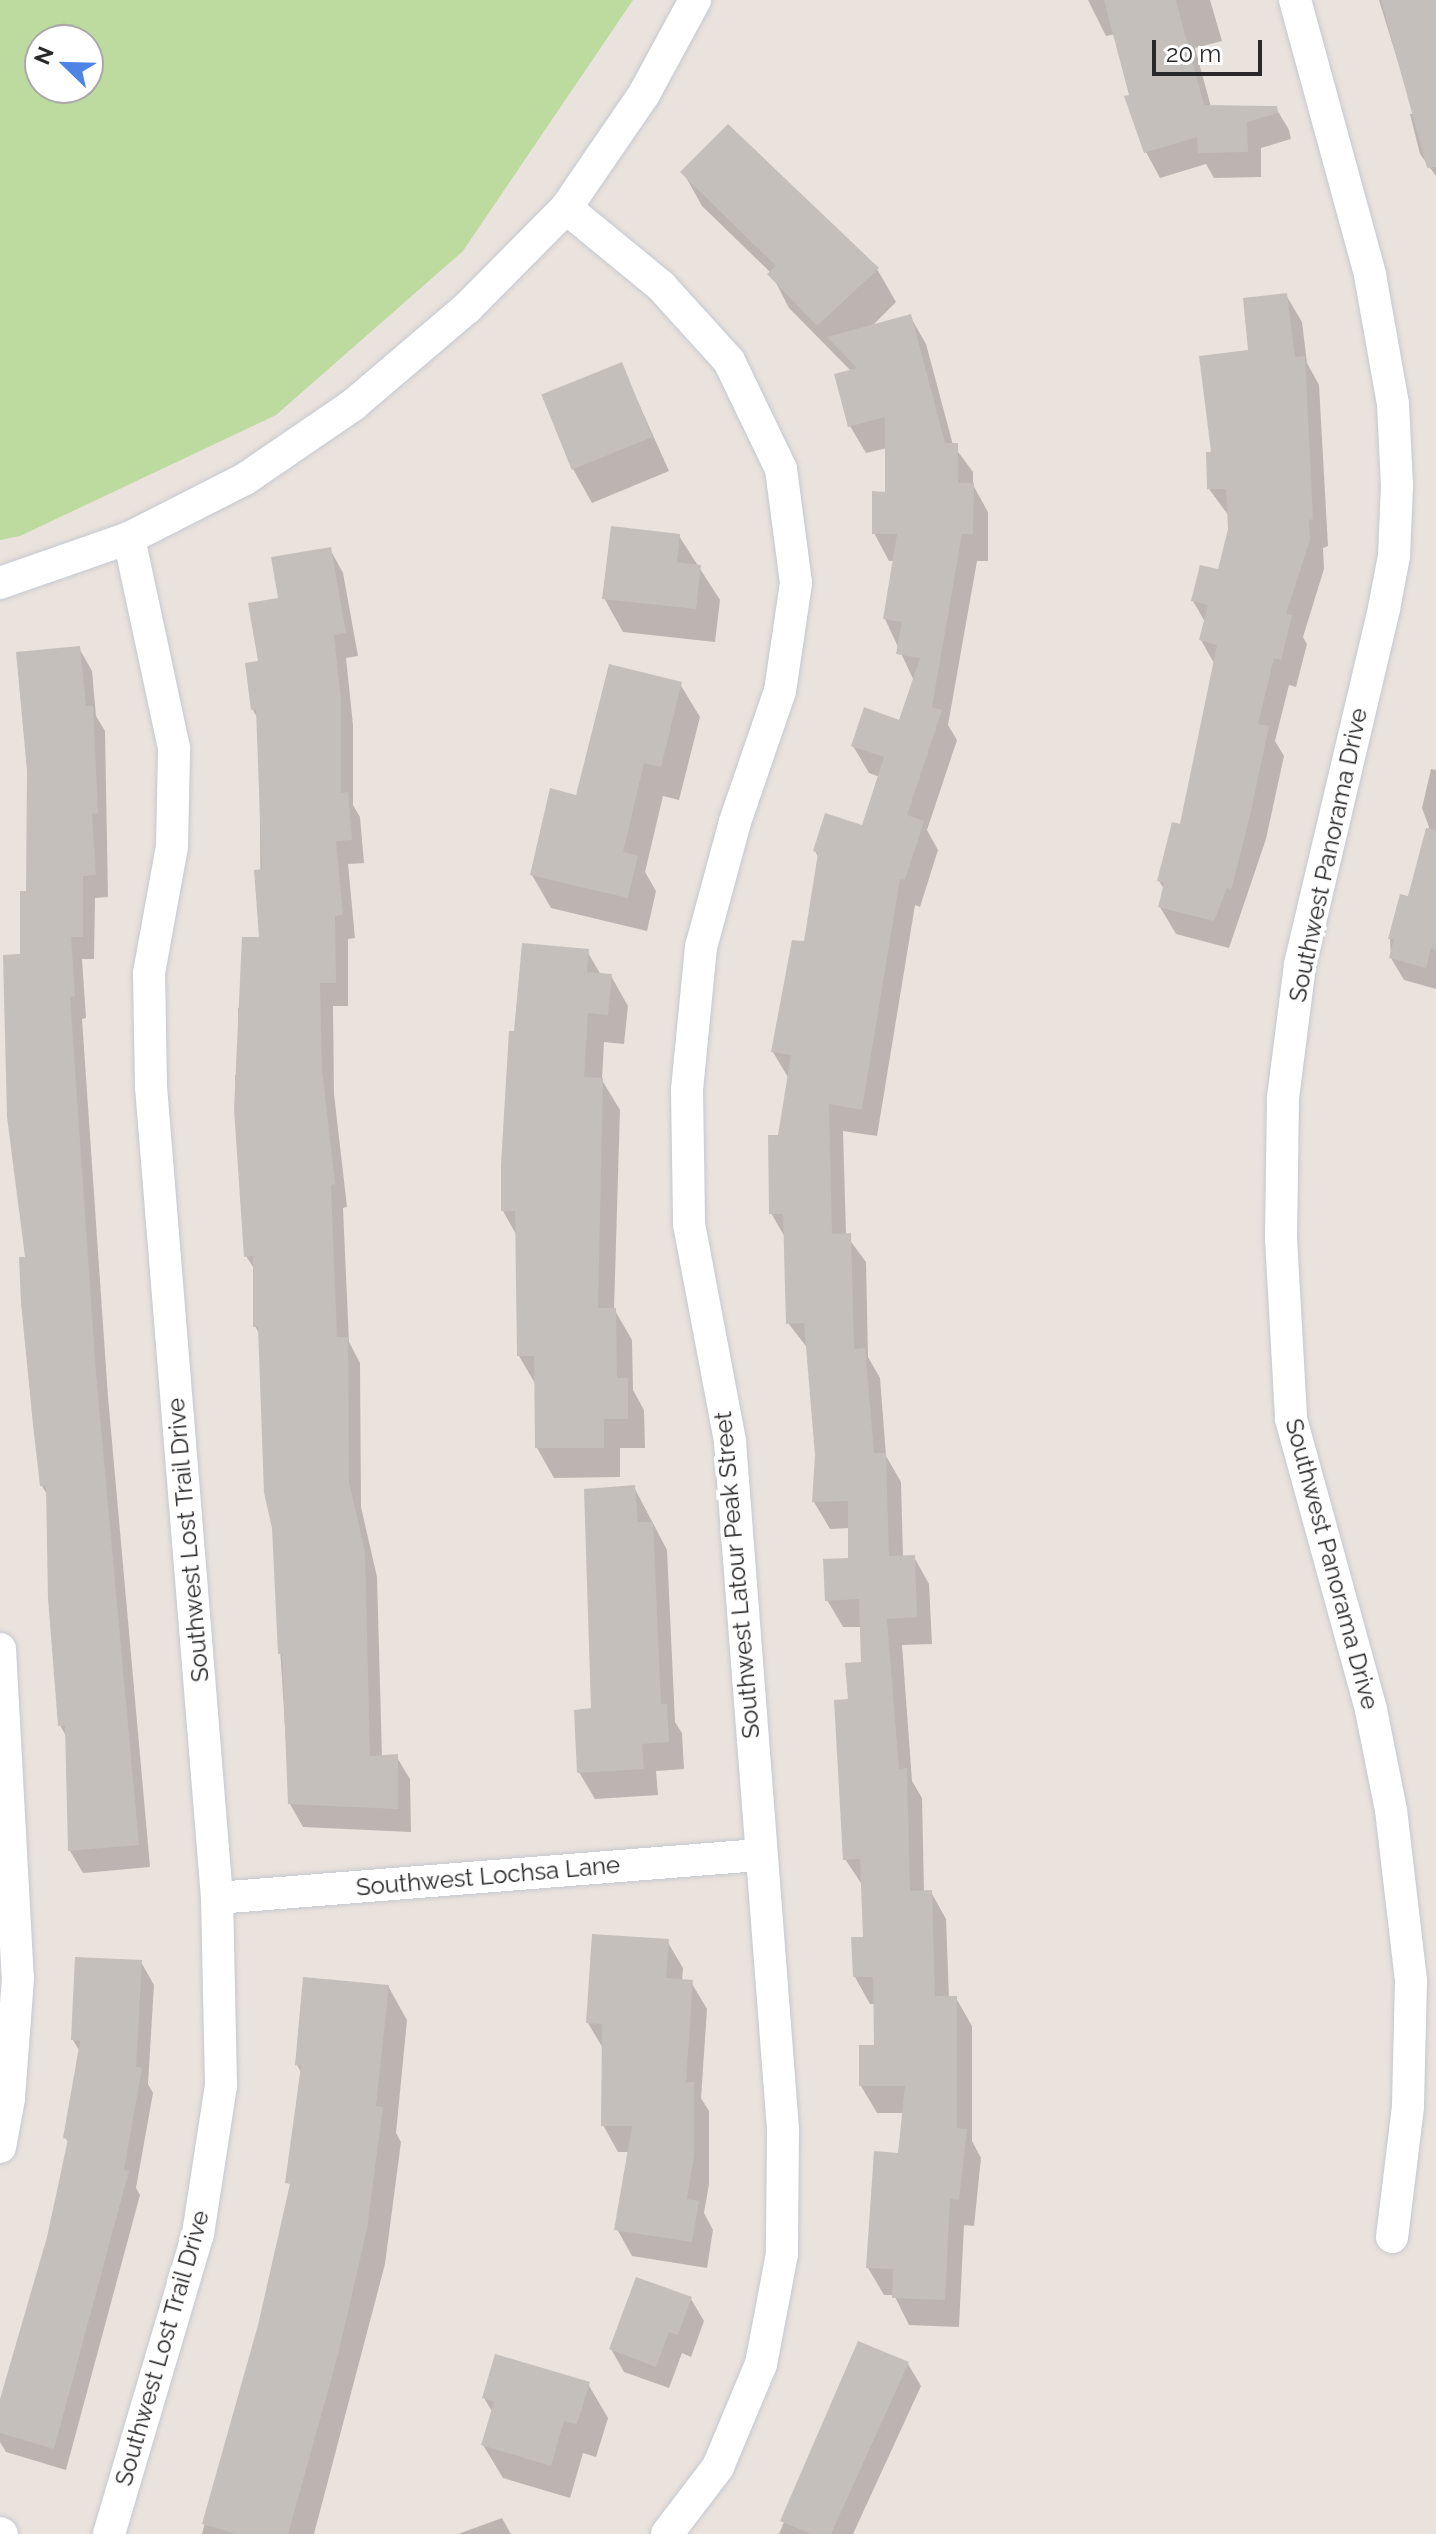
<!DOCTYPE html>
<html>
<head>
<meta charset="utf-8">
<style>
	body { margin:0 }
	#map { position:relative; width:1436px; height:2534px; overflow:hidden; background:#eae2dc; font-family:Raleway,sans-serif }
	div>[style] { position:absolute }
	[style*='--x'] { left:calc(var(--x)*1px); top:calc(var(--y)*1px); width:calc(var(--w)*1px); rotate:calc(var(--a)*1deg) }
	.green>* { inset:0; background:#bdda9f }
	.shadow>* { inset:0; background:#0003 }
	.building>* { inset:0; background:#c5bfbc; transform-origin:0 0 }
	.roads { filter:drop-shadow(0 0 2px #c4c9d1) drop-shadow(0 0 2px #c4c9d1) }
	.street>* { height:32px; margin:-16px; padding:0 16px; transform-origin:16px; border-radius:16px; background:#fff }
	span { translate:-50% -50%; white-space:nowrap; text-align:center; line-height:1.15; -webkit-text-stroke:8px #fff; paint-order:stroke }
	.street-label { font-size:24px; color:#292929 }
	.north { position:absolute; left:24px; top:24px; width:80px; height:80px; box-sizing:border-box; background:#fff; border:2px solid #a9a9a9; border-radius:50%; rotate:293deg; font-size:22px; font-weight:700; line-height:32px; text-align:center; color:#292929 }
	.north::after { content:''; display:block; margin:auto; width:28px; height:36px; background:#4e84e5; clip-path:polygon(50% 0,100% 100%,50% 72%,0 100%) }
	.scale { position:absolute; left:1152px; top:40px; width:110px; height:36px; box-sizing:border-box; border:4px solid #292929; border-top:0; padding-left:10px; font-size:24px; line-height:28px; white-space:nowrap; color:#292929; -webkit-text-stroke:6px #fff; paint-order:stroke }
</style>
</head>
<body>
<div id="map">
	<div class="green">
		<div style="clip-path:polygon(evenodd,0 0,633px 0,463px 251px,276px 415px,20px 536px,0 540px,0 0,88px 40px,88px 88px,40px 88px,40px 40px,88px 40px)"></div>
	</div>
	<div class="shadow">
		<div style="clip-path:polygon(1088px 0,1210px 0,1222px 41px,1195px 48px,1211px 107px,1276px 108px,1289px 130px,1291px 139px,1261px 148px,1261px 177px,1214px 178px,1206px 164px,1160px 178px,1146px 152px,1115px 34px,1106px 36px)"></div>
		<div style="clip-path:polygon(1379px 0,1436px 0,1436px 176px,1420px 154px,1410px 114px,1414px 114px)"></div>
		<div style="clip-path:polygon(683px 172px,877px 269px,896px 302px,871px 327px,910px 316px,926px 344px,953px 445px,973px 472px,973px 485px,988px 512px,988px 561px,977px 561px,948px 725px,957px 740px,927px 830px,938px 850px,920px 907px,915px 905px,877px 1136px,843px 1131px,846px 1235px,866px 1262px,868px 1357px,880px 1378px,886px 1456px,901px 1482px,903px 1557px,914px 1557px,929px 1584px,932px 1644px,902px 1645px,912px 1781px,922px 1798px,924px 1892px,931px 1892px,946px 1919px,949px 1998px,956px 1998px,972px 2026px,972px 2141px,981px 2158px,974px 2226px,964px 2225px,959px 2327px,909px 2325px,894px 2295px,884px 2295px,868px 2268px,900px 2156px,904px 2113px,877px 2113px,861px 2086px,876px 2047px,875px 2004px,870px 2004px,855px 1977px,865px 1939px,863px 1886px,845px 1859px,850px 1701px,863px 1664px,862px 1627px,843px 1627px,827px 1600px,851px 1560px,850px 1528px,830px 1529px,814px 1502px,817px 1455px,809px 1350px,788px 1323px,786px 1239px,771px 1213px,789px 1079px,773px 1052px,805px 944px,819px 859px,815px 851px,863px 827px,880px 777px,869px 773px,853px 746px,900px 722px,914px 681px,885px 619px,894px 561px,889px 561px,874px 533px,887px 494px,887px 448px,866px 453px,850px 426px,852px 372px,789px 308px,771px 273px,702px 206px)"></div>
		<div style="clip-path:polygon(1286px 295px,1302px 322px,1307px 363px,1319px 385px,1328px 546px,1323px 548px,1324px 569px,1303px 637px,1307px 644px,1296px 687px,1289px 685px,1275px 741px,1284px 756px,1266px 839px,1229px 948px,1176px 934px,1160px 907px,1164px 889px,1159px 881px,1181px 827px,1215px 665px,1201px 640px,1205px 622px,1193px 601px,1220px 572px,1230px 530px,1229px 516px,1209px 489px,1213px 454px,1251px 352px)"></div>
		<div style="clip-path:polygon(621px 364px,669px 471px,592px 503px,573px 469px)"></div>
		<div style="clip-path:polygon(679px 536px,720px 600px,715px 642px,623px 632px,604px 598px)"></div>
		<div style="clip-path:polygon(330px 549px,343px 573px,358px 656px,346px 658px,353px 725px,353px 805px,360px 817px,364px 863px,348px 864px,355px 938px,348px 939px,348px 1006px,333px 1006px,334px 1094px,347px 1207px,343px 1208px,349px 1342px,360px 1363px,361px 1507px,377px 1577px,382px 1757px,396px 1756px,410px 1779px,411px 1832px,303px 1827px,290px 1804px,260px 1335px,255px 1326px,255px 1270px,246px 1256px,235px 1075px,240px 1074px,238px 1008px,245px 1008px,261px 939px,259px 721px,253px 710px,260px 663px,280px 599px)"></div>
		<div style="clip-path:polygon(79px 648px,92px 671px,96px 716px,105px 731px,108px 897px,95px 898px,94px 959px,82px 959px,86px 1018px,82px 1019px,108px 1397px,150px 1867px,83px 1873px,70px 1851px,67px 1738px,60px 1725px,48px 1496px,42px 1486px,28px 1258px,28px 893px)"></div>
		<div style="clip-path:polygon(680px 684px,700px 717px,679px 800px,663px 796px,645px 872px,656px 891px,647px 931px,551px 908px,532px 875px,578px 797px)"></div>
		<div style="clip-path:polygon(1431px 769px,1436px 770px,1436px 989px,1404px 980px,1391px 958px,1390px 939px,1401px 896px,1410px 898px,1429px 827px,1422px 808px)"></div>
		<div style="clip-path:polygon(587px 951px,601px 975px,611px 976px,628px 1006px,624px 1044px,604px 1042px,602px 1080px,620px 1110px,614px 1309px,632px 1340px,633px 1390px,644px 1410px,645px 1448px,620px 1448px,620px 1477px,554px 1478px,537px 1448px,536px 1385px,519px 1356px,517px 1236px,503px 1211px,515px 1033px)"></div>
		<div style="clip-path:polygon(634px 1487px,667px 1550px,675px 1722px,682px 1733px,684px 1769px,656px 1771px,658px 1795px,595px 1799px,579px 1772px)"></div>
		<div style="clip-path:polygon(667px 1941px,683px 1968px,682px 1981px,691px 1982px,707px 2009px,701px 2098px,709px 2111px,709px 2184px,704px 2213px,713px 2230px,707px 2268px,632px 2256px,617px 2229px,630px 2152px,618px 2152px,603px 2125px,604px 2050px,588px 2023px)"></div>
		<div style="clip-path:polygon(141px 1962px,154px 1985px,148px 2084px,153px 2093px,136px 2188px,140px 2195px,66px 2470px,6px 2452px,0 2442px,0 2405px,49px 2237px,69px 2144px,65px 2137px,80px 2052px,73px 2040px)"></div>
		<div style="clip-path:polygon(388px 1986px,407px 2020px,396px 2133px,401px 2142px,385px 2264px,314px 2534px,202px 2534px,260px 2326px,291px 2188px,302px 2074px,297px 2065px)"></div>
		<div style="clip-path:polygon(691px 2299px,704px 2321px,691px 2357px,682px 2353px,669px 2388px,624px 2372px,611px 2349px)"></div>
		<div style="clip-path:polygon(859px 2343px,908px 2364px,921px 2386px,853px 2534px,779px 2534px)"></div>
		<div style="clip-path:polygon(588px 2384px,608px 2418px,596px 2457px,583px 2453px,570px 2498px,503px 2478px,483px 2445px,493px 2413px,484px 2398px)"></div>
		<div style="clip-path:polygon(502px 2518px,511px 2534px,458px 2534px)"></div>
	</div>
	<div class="building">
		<div style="clip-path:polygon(1104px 0,1176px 0,1204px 105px,1277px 106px,1278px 113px,1247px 122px,1248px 152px,1198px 153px,1197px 137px,1144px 153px,1124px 96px,1129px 95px)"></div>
		<div style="clip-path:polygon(1381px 0,1436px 0,1436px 167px,1427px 168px)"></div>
		<div style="clip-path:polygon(728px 124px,879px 268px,817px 326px,767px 274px,776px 266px,680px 172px)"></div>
		<div style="clip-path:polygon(1287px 293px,1295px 357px,1305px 356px,1313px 519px,1309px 520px,1310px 540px,1286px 614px,1292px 615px,1281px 660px,1274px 658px,1258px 724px,1269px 726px,1251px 811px,1231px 890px,1227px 888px,1214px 921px,1158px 907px,1164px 883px,1157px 881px,1172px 822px,1180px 824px,1217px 645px,1199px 640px,1208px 605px,1191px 601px,1200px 565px,1218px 569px,1228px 529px,1226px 489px,1207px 489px,1206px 452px,1211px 452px,1199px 356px,1248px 350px,1243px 298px)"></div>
		<div style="clip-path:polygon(911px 314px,945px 443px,958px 443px,958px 483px,974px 483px,973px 534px,962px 534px,932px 707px,942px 710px,907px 815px,924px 821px,905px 880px,900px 879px,862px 1110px,829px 1104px,832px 1234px,851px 1233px,854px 1349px,865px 1348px,874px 1453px,886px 1453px,889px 1556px,915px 1555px,917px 1617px,887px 1619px,899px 1769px,907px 1768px,910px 1891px,932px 1890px,935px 1996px,957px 1996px,957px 2128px,967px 2129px,959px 2200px,950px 2199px,945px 2300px,892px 2298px,893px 2269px,866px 2268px,874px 2151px,898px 2153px,905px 2086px,859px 2086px,859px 2045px,874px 2045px,873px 1977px,853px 1977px,851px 1937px,863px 1937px,860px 1859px,843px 1860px,834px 1700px,848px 1699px,845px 1663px,861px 1662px,859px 1599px,825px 1601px,823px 1559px,848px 1558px,848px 1501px,812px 1502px,815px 1455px,804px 1323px,786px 1324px,783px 1214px,769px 1214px,768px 1135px,778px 1135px,791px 1055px,771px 1052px,792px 940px,804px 941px,818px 853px,813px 851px,825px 813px,862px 825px,884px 757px,851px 746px,864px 707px,899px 720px,920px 658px,896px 654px,902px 622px,883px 619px,897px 534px,872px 534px,872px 491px,885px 492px,885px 417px,848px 427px,834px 374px,857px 368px,827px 337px)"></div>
		<div style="left:622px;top:362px;width:81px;height:87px;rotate:68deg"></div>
		<div style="clip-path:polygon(611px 526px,680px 534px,677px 562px,701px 565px,696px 609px,602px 599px)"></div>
		<div style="clip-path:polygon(331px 547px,346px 633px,334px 635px,341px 700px,341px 793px,348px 792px,352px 840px,336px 841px,343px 915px,335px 916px,336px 983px,320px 983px,322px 1069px,335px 1184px,331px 1185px,337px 1337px,348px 1337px,349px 1482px,365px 1552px,370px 1756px,398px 1754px,398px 1809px,288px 1804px,282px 1654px,278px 1654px,272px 1528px,264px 1493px,258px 1327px,253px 1327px,253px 1256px,244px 1257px,234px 1109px,242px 937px,259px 937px,254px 870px,262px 869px,256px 710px,251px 710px,245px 663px,258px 661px,248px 603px,278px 598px,271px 557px)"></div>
		<div style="clip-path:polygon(80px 646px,86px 706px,93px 706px,98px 813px,92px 814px,96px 875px,83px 876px,83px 937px,71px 937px,75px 996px,70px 997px,96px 1373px,139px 1845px,68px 1851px,65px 1726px,58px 1726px,48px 1598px,46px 1486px,40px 1486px,33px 1425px,21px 1303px,19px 1257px,25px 1257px,7px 1117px,3px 955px,20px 954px,20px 891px,26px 891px,27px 771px,16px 652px)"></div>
		<div style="clip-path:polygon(609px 664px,682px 682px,661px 767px,644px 763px,623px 852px,638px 856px,628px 898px,530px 875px,550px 788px,576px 795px)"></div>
		<div style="clip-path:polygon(1426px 828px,1436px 830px,1436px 950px,1431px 948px,1426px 968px,1389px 958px,1394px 939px,1388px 939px,1400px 894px,1408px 896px)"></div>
		<div style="clip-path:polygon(522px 943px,589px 949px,587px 972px,612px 974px,608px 1015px,588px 1013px,584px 1077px,603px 1078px,598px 1308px,616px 1308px,617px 1378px,628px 1378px,628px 1419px,604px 1419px,604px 1448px,535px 1448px,534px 1356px,517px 1356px,515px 1211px,501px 1211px,501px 1164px,509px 1031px,514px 1031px)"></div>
		<div style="clip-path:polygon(635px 1485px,638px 1522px,653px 1522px,661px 1704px,667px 1704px,669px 1742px,642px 1744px,644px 1769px,577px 1773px,574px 1710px,591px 1708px,584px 1489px)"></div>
		<div style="clip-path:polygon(592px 1934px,669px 1939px,666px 1978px,693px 1980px,686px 2082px,694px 2082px,694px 2156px,687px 2199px,699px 2201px,692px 2242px,614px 2230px,632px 2126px,601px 2126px,602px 2024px,586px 2023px)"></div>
		<div style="clip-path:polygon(75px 1957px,142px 1960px,136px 2067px,142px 2068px,124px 2170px,129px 2171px,54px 2449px,0 2433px,0 2399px,47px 2237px,68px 2139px,63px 2138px,80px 2041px,71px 2040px)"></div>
		<div style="clip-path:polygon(303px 1977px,389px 1985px,376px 2106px,383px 2107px,367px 2229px,338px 2355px,288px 2534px,236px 2534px,202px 2524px,258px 2325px,290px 2184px,285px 2183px,301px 2066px,295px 2065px)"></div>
		<div style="clip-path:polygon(636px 2277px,692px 2297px,678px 2335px,669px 2332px,656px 2367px,609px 2349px)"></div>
		<div style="clip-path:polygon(858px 2341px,909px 2362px,831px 2534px,811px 2534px,780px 2521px)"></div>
		<div style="clip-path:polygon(495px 2354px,590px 2382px,577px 2424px,564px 2421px,551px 2466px,481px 2445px,494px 2402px,482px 2398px)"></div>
	</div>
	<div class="roads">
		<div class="street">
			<div style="--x:1295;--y:0;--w:285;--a:74.7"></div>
			<div style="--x:1370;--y:275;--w:131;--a:79.9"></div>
			<div style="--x:1393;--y:404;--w:81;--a:87.2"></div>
			<div style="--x:1397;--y:485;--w:71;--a:92.4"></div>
			<div style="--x:1394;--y:556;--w:54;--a:100.7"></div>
			<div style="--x:1384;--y:609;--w:366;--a:103.3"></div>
			<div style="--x:1300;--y:965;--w:133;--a:97.3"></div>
			<div style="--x:1283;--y:1097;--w:141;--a:90.8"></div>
			<div style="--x:1281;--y:1238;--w:181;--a:86.8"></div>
			<div style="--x:1291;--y:1419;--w:302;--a:74.6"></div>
			<div style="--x:1371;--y:1710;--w:102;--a:78.7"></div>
			<div style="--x:1391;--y:1810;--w:172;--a:83.3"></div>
			<div style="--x:1411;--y:1981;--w:126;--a:91.4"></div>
			<div style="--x:1408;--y:2107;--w:131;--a:97"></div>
			<div style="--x:566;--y:208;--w:123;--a:39.4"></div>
			<div style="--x:661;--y:286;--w:101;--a:47.8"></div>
			<div style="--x:729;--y:361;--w:120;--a:64.3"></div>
			<div style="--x:781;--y:469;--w:115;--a:82.5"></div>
			<div style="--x:796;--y:583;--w:109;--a:98.4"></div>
			<div style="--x:780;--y:691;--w:139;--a:109"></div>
			<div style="--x:735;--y:822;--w:130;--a:105.2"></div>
			<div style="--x:701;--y:947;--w:144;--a:95.6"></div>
			<div style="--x:687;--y:1090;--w:134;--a:89.1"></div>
			<div style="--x:689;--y:1224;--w:222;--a:79.3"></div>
			<div style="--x:730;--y:1442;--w:690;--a:85.59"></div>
			<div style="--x:783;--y:2130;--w:124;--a:90.5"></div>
			<div style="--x:782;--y:2254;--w:112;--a:100.8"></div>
			<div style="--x:761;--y:2364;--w:112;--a:112.7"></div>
			<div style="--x:718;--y:2467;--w:84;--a:127.3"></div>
			<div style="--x:0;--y:583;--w:137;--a:-19.2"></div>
			<div style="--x:129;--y:538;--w:130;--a:-27"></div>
			<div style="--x:245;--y:479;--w:131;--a:-34.4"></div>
			<div style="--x:353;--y:405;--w:150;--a:-40.4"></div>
			<div style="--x:467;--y:308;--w:141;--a:-45.3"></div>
			<div style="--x:566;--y:208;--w:138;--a:-55.6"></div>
			<div style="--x:644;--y:94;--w:107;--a:-61.5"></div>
			<div style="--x:0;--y:1649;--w:329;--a:86.9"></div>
			<div style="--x:18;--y:1978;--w:121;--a:94.3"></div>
			<div style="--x:9;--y:2099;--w:49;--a:100.6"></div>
			<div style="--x:217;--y:1898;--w:544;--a:-4.54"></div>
			<div style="--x:0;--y:2533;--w:2;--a:27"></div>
			<div style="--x:109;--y:2534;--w:313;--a:-73.5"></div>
			<div style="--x:198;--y:2234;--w:150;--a:-81.2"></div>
			<div style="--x:221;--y:2086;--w:188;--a:-91.2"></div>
			<div style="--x:217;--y:1898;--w:814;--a:-94.65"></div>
			<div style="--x:151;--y:1087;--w:114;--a:-91"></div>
			<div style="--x:149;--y:973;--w:128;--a:-79.7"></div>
			<div style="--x:172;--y:847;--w:99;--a:-88.8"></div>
			<div style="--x:174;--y:748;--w:215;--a:-102.1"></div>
		</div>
	</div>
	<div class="street-label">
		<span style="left:1328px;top:855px;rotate:-78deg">Southwest Panorama Drive</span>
		<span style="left:188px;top:1540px;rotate:-95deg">Southwest Lost Trail Drive</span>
		<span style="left:1332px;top:1564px;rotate:75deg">Southwest Panorama Drive</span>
		<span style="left:737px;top:1575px;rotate:-95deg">Southwest Latour Peak Street</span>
		<span style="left:488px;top:1876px;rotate:-5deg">Southwest Lochsa Lane</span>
		<span style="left:162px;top:2348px;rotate:-74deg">Southwest Lost Trail Drive</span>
	</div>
	<div class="north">N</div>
	<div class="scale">20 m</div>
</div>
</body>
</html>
